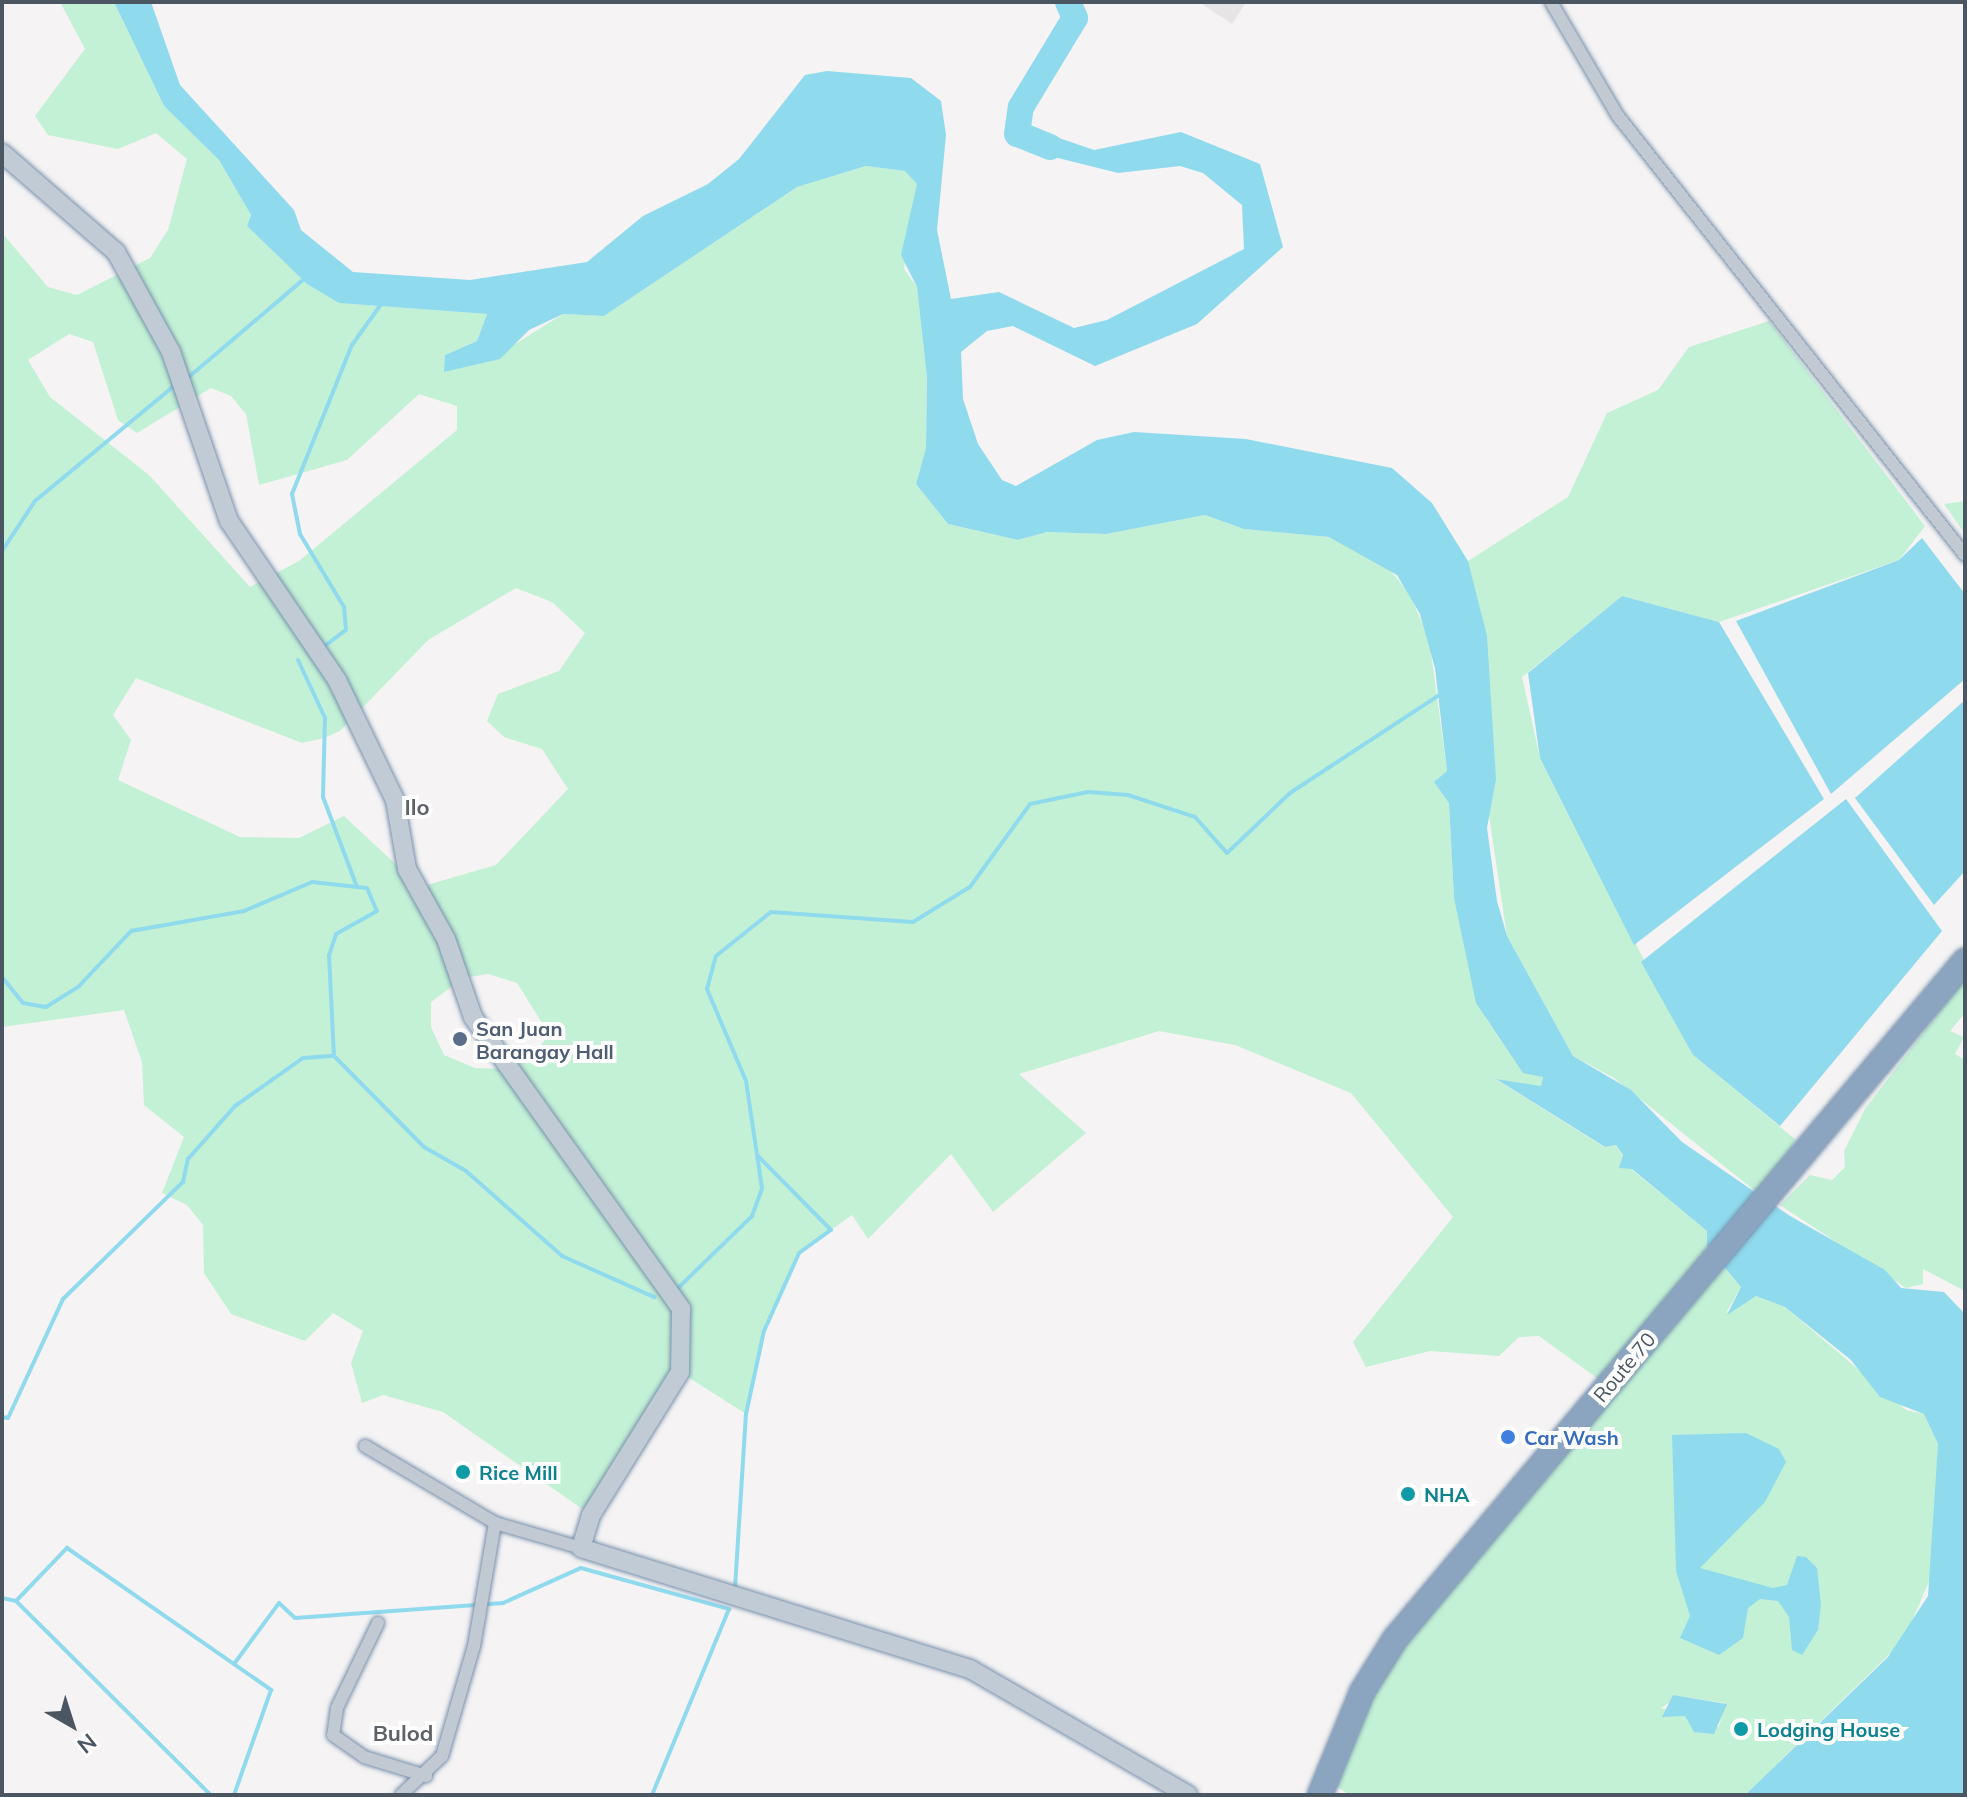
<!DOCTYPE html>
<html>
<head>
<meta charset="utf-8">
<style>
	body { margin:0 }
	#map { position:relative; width:1967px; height:1797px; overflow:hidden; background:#f5f3f3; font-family:Mulish,sans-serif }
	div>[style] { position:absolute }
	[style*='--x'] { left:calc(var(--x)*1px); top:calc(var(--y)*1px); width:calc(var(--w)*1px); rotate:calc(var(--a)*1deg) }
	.education>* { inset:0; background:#e6e4e5 }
	.green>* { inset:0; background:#c3f1d5 }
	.water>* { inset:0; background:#90daee }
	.stream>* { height:4px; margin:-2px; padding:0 2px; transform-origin:2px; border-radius:2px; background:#90daee }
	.river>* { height:26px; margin:-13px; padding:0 13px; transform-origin:13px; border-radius:13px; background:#90daee }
	.roads { filter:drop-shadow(0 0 2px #7690ad) drop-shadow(0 0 2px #7690ad) }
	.street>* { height:12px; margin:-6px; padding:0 6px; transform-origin:6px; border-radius:6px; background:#c1cad2 }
	.secondary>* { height:18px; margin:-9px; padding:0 9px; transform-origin:9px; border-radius:9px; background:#c1cbd6 }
	.highway>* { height:24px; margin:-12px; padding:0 12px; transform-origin:12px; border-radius:12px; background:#8ba5c1 }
	.dots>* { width:22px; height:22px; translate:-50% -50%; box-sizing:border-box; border:4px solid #fff; border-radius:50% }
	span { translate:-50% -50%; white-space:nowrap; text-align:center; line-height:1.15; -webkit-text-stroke:8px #fff; paint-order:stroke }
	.service-label { font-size:20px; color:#4e5e75; font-weight:700 }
	.left { translate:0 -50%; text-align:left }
	.street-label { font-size:20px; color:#4a5661 }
	.shop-label { font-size:20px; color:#366cbe; font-weight:700 }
	.culture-label { font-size:20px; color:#0d838f; font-weight:700 }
	.neighbourhood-label { font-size:22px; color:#5f6368; font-weight:700 }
	.frame { position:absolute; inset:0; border:4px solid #4a5661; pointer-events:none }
	.north { position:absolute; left:32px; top:1685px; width:80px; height:80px; -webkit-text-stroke:6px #fff; paint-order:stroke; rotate:141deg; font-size:22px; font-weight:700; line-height:32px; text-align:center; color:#4a5661 }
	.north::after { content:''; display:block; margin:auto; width:28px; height:36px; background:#4a5661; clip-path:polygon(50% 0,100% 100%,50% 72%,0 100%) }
</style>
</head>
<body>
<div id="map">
	<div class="education">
		<div style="clip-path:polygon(1199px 2px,1246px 2px,1232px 24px)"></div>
	</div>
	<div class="green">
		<div style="clip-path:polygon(evenodd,60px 2px,114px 2px,164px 106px,219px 160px,251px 215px,247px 226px,307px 284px,340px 303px,487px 314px,477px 341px,445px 355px,445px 372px,517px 343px,563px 314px,604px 316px,797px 187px,866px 166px,906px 171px,917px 184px,904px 269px,917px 287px,927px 378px,926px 448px,916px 484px,948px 524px,1018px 540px,1047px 532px,1106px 534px,1205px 515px,1244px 529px,1329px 537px,1384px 563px,1409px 593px,1429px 638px,1447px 771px,1435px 782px,1449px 802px,1454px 898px,1485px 1017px,1523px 1072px,1543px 1077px,1541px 1086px,1497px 1080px,1604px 1147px,1616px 1145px,1631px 1169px,1707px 1231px,1707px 1246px,1741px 1287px,1726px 1313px,1756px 1296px,1785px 1307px,1906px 1410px,1924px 1414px,1938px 1444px,1935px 1567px,1904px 1640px,1745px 1795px,1350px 1795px,1326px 1780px,1362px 1692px,1608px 1386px,1539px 1336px,1519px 1337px,1499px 1356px,1430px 1351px,1366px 1367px,1353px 1342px,1453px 1217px,1351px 1093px,1235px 1045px,1159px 1031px,1019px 1074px,1086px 1133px,993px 1212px,951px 1154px,868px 1239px,852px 1215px,799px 1253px,764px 1331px,746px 1414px,680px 1372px,591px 1515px,443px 1412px,383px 1395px,362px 1403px,351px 1363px,363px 1331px,333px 1313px,305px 1341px,231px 1314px,204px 1273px,203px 1225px,187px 1205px,162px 1193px,184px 1137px,144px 1105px,142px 1062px,124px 1010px,2px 1027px,2px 233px,48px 287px,77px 295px,150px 258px,168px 230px,187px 159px,156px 133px,118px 149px,48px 135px,35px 116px,85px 49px,60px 2px,69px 334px,93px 342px,118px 420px,137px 433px,211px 388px,231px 396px,246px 414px,259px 485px,347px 460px,419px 394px,457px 406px,457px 430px,299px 561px,250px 587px,149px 475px,50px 397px,28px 360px,69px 334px,60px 2px,516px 588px,552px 602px,585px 633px,559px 671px,498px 694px,487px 721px,504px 737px,542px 749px,568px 789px,496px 865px,420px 887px,344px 816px,299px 838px,240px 837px,118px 780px,131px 740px,113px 715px,136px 678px,302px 743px,324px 738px,340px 731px,428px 640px,516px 588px,60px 2px,488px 974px,517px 983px,549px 1034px,533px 1057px,504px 1069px,475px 1068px,444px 1055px,431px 1027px,431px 1002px,463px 978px,488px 974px,60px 2px,1679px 1696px,1725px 1703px,1719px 1727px,1661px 1708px,1679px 1696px)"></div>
		<div style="clip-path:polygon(1769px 321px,1925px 526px,1899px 560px,1719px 622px,1622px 596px,1522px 677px,1540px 758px,1693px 1055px,1796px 1140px,1759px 1194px,1614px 1078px,1573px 1056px,1507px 936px,1487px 802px,1468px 561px,1568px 497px,1607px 413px,1658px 390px,1689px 347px)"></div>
		<div style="clip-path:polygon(1965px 501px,1965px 534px,1944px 504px)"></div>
		<div style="clip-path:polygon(1965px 978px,1965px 1013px,1950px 1031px,1964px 1037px,1955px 1054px,1965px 1060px,1965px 1291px,1923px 1269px,1923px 1284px,1906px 1288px,1780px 1205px,1810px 1175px,1832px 1180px,1845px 1167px,1844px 1151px,1865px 1109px)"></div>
	</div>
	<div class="water">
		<div style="clip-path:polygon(114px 2px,151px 2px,180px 85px,294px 210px,301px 230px,353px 272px,470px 280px,587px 262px,643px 216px,708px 184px,739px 159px,805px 75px,827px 71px,911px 78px,941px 101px,946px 135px,937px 230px,951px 299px,999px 292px,1074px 328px,1107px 320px,1244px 249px,1242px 205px,1203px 173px,1180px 166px,1118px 173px,1046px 155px,1017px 134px,1033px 129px,1094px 150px,1181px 132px,1260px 164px,1283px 247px,1197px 324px,1095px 366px,1013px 326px,987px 331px,961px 352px,963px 399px,978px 444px,1002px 480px,1016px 486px,1097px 440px,1134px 432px,1246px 439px,1392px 468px,1432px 503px,1468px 561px,1487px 636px,1496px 779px,1487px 828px,1497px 901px,1507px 936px,1573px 1056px,1631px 1090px,1682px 1142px,1790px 1216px,1885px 1270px,1901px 1288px,1944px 1292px,1965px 1314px,1965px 1795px,1745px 1795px,1888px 1657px,1928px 1596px,1938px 1444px,1924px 1414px,1880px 1397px,1851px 1360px,1785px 1307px,1756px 1296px,1727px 1315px,1741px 1287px,1707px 1246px,1707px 1231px,1632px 1169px,1619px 1168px,1623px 1155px,1616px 1145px,1605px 1147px,1496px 1079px,1541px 1086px,1543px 1077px,1523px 1073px,1476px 1003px,1454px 898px,1449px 803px,1434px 782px,1447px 771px,1435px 668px,1420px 614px,1397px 575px,1329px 537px,1244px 529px,1205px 515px,1106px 534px,1047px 532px,1018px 540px,948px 524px,916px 484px,926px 448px,927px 378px,917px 287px,901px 255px,917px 184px,905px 171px,866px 166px,797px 187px,604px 316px,563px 314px,529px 330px,500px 359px,444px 372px,445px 355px,477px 341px,487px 314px,339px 303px,307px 284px,247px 226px,251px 215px,219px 160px,164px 106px)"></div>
		<div style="clip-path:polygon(1922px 538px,1965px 594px,1965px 679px,1831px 794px,1736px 621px,1899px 560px)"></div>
		<div style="clip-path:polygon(1622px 596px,1719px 622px,1824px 799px,1634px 945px,1540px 758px,1528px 673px)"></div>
		<div style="clip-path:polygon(1965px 700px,1965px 871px,1934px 905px,1855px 798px)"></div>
		<div style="clip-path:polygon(1846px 799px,1942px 931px,1780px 1126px,1693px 1055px,1641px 962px)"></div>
		<div style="clip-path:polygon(1746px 1433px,1779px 1449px,1786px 1462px,1765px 1502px,1700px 1568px,1773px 1588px,1787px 1585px,1797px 1556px,1806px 1557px,1817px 1568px,1821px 1605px,1818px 1630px,1802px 1655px,1792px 1650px,1789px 1617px,1778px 1601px,1760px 1599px,1748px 1608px,1743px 1638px,1719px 1655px,1680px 1638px,1690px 1616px,1676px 1571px,1672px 1435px)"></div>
		<div style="clip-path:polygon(1673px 1695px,1727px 1704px,1714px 1734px,1694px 1732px,1685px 1716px,1662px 1717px)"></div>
	</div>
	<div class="stream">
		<div style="--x:190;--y:376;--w:151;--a:-40.4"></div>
		<div style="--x:2;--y:551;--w:60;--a:-56.6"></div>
		<div style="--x:35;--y:501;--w:180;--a:-39.6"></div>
		<div style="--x:322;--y:648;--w:30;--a:-37"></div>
		<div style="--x:346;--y:630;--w:23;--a:-95"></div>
		<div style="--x:344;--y:607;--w:85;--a:-121.1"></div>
		<div style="--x:300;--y:534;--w:41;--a:-101.3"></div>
		<div style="--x:292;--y:494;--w:161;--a:-68.1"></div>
		<div style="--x:352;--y:345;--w:52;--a:-54.5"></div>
		<div style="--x:298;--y:660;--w:64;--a:65"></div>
		<div style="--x:325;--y:718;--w:79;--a:91.5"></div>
		<div style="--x:323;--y:797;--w:96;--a:69.3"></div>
		<div style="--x:2;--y:977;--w:33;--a:51"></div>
		<div style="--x:23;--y:1003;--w:23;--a:10"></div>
		<div style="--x:46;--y:1007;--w:39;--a:-32"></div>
		<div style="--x:79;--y:986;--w:76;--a:-46.6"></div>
		<div style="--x:131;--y:931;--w:115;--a:-10"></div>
		<div style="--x:244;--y:911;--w:74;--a:-23.1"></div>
		<div style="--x:312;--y:882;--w:55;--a:6.2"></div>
		<div style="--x:367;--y:888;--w:25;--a:67"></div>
		<div style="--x:377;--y:911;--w:47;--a:150.7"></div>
		<div style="--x:336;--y:934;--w:22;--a:108"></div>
		<div style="--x:329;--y:955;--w:101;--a:87.2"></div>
		<div style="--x:334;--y:1056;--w:128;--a:45.3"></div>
		<div style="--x:424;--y:1147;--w:48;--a:29.7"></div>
		<div style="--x:466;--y:1171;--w:128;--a:41.5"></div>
		<div style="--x:562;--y:1256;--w:101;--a:24"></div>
		<div style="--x:675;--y:1291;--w:107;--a:-44.2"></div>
		<div style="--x:752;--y:1216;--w:30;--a:-70"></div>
		<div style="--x:762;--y:1188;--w:108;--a:-98.5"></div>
		<div style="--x:746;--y:1081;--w:100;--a:-113"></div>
		<div style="--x:707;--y:989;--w:34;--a:-75"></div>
		<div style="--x:716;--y:956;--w:70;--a:-38.7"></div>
		<div style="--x:771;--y:912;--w:142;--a:4"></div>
		<div style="--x:913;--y:922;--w:67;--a:-31.6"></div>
		<div style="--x:970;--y:887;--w:102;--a:-54.1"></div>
		<div style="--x:1030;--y:804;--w:59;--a:-11.7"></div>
		<div style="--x:1088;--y:792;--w:40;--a:4.3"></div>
		<div style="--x:1128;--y:795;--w:71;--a:18.2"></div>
		<div style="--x:1195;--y:817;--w:48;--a:48.4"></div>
		<div style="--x:1227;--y:853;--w:87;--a:-43.6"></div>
		<div style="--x:1290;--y:793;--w:182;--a:-33.3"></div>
		<div style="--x:2;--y:1417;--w:6;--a:9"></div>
		<div style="--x:8;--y:1418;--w:131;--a:-65.2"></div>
		<div style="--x:63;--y:1299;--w:168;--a:-44.3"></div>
		<div style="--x:183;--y:1182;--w:24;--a:-78"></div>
		<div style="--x:188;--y:1159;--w:71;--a:-48.4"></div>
		<div style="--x:235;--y:1106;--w:83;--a:-35.2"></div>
		<div style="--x:303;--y:1058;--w:31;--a:-4"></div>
		<div style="--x:735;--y:1588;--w:174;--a:-86.4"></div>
		<div style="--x:746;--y:1414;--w:85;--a:-77.8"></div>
		<div style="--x:764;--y:1331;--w:85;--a:-65.8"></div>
		<div style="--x:799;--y:1253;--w:39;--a:-36"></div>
		<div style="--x:831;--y:1230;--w:103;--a:-134.6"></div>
		<div style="--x:2;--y:1598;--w:14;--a:12"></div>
		<div style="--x:16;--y:1601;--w:275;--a:44.9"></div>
		<div style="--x:16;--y:1601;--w:74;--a:-46.1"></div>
		<div style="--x:67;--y:1548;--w:249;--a:34.8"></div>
		<div style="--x:271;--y:1690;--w:111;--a:109.4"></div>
		<div style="--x:234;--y:1664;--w:76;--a:-53.6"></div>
		<div style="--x:279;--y:1603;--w:22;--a:43"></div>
		<div style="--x:295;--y:1618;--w:209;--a:-4.1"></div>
		<div style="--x:503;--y:1603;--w:85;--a:-24.2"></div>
		<div style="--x:581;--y:1568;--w:154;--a:15.5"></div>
		<div style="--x:729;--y:1609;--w:201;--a:112.5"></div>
	</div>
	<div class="river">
		<div style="--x:1050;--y:147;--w:35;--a:-158"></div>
		<div style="--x:1017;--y:134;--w:27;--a:-82"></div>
		<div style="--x:1021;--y:107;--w:104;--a:-58.8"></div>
		<div style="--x:1075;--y:18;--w:17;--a:-114"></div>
	</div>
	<div class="roads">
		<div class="street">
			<div style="--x:1551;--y:2;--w:132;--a:59.6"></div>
			<div style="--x:1618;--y:116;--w:560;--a:51.68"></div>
			<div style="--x:365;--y:1446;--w:151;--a:30.6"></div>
			<div style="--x:495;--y:1523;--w:90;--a:16.2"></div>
			<div style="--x:378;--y:1623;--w:94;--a:115.8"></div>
			<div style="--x:337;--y:1708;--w:27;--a:98"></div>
			<div style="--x:333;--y:1735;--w:38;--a:35"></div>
			<div style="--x:364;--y:1757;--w:65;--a:17"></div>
			<div style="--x:401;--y:1795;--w:57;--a:-43.6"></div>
			<div style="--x:442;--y:1756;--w:115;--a:-73.8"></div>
			<div style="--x:474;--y:1646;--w:125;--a:-80.3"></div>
		</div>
		<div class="secondary">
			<div style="--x:2;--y:153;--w:151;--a:41"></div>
			<div style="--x:116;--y:252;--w:114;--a:61.2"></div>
			<div style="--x:171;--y:352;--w:179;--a:71.1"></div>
			<div style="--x:229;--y:521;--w:192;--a:55.8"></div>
			<div style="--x:337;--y:680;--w:133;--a:64.2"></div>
			<div style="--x:395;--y:800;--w:70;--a:80.1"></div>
			<div style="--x:407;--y:869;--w:80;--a:60.9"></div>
			<div style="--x:446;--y:939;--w:83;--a:70.9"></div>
			<div style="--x:473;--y:1017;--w:359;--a:54.5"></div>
			<div style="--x:681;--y:1309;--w:63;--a:90.9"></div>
			<div style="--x:680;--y:1372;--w:168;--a:121.9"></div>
			<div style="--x:591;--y:1515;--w:34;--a:107"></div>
			<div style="--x:581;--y:1548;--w:407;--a:17.3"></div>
			<div style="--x:970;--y:1669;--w:252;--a:30"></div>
		</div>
		<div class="highway">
			<div style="--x:1320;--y:1795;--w:111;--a:-67.8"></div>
			<div style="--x:1362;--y:1692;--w:62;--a:-58.1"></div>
			<div style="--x:1395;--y:1639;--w:886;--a:-49.95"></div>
		</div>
	</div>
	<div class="dots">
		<div style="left:460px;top:1039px;background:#5c6f8a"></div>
		<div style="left:1508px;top:1437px;background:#3f7fe0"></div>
		<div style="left:463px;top:1472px;background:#0f9aa8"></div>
		<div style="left:1408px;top:1494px;background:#0f9aa8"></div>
		<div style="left:1741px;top:1729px;background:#0f9aa8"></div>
	</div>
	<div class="service-label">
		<span class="left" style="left:476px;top:1040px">San Juan<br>Barangay Hall</span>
	</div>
	<div class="street-label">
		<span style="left:1624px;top:1367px;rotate:-50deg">Route 70</span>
	</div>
	<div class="shop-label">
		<span class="left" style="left:1524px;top:1437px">Car Wash</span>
	</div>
	<div class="culture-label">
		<span class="left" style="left:479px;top:1472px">Rice Mill</span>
		<span class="left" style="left:1424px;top:1494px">NHA</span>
		<span class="left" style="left:1757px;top:1729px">Lodging House</span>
	</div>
	<div class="neighbourhood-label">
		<span style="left:417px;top:808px">Ilo</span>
		<span style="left:403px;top:1734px">Bulod</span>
	</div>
	<div class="frame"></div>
	<div class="north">N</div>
</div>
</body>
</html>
